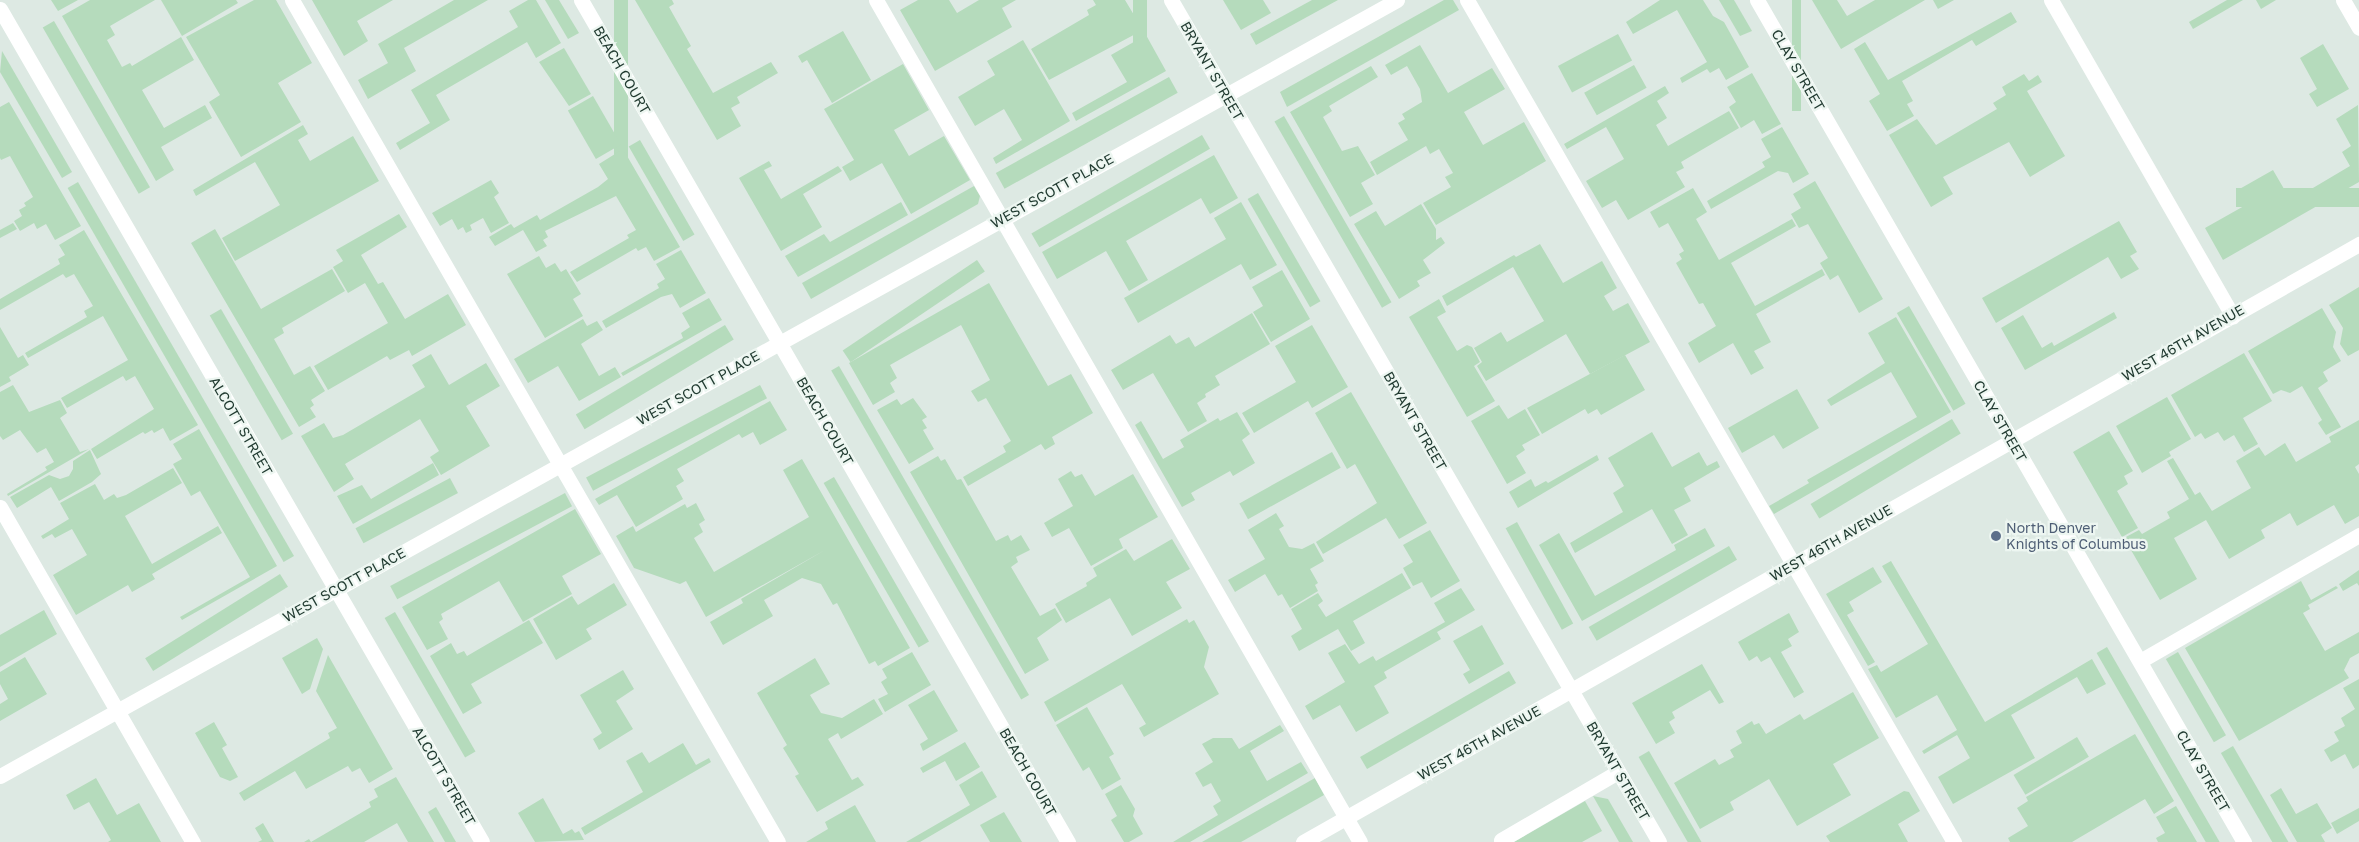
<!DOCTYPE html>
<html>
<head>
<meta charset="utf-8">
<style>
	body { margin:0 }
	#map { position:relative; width:2359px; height:842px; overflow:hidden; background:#dde9e3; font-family:"Golos Text",sans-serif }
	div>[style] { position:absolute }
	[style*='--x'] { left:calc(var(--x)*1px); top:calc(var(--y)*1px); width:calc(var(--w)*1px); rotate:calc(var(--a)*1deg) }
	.green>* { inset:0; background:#b5dbbc; transform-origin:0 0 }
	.service>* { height:15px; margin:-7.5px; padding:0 7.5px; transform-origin:7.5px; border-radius:7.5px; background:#fff }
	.minor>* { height:15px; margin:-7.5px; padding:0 7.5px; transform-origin:7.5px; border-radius:7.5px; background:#fff }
	.tertiary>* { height:15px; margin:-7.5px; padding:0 7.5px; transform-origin:7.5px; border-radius:7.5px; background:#fff }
	.dots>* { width:14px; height:14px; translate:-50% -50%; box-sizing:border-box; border:2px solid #edf6f1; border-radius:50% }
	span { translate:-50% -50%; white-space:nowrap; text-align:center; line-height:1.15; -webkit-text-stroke:4.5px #edf6f1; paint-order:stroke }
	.street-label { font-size:14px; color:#1f392f }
	.service-label { font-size:14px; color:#4e5e75 }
	.left { translate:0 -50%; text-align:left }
</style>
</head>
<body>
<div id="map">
	<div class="green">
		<div style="clip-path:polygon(51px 0,78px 0,58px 11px)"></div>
		<div style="clip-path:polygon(90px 0,155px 0,110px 26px,115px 35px,107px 40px,122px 67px,130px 63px,132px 66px,181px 37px,194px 60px,142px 90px,164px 128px,205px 105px,212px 118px,161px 147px,174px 170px,156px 181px,62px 16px)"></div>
		<div style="clip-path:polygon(161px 0,236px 0,238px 3px,182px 36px)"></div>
		<div style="clip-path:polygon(254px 0,276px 0,312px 63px,278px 83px,301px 122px,241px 157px,209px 102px,220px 95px,186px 37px)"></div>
		<div style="clip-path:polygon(312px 0,393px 0,357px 21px,368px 41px,344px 56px)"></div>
		<div style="clip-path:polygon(454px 0,488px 0,404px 48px,416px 71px,368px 99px,358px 80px,388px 63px,378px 44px)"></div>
		<div style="clip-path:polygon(528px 0,536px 0,561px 43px,536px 58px,527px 42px,436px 95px,450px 120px,400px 150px,396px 143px,430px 123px,411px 90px,518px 27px,509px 11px)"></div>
		<div style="clip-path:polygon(545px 0,559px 0,579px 33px,568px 39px)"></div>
		<div style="left:614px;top:0;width:14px;height:178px"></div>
		<div style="clip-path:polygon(635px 0,672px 0,674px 4px,669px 7px,691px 46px,687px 49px,713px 93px,771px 62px,778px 73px,737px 97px,740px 103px,731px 108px,741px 126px,717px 140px)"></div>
		<div style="clip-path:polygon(918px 0,949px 0,957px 13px,979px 0,1016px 0,1002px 8px,1012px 27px,935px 71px,900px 10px)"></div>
		<div style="clip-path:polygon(1093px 0,1125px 0,1143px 30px,1049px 80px,1031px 49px,1089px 15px,1087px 10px,1096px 5px)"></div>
		<div style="left:1133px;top:0;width:14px;height:78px"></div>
		<div style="clip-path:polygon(1223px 0,1263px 0,1271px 13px,1241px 30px)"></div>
		<div style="clip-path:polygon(1312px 0,1338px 0,1256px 45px,1250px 34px)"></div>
		<div style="clip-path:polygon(1444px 0,1453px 0,1459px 10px,1287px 107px,1280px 92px)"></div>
		<div style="clip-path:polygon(1660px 0,1703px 0,1713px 16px,1724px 22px,1749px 67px,1726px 80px,1719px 68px,1710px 73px,1707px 69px,1682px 83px,1680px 78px,1707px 62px,1677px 10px,1633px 34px,1626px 22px)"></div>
		<div style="clip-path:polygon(1719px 0,1734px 0,1752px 31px,1740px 36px)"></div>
		<div style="left:1792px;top:0;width:9px;height:111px"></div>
		<div style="clip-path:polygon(1812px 0,1837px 0,1847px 16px,1875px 0,1925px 0,1841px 49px)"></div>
		<div style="clip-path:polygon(1933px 0,1954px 0,1938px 9px)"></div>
		<div style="clip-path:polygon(2227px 0,2243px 0,2193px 29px,2189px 22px)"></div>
		<div style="clip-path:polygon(2256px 0,2276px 0,2261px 9px)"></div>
		<div style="clip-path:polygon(2011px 12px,2017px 22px,1976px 46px,1972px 40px,1902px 81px,1913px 101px,1907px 104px,1914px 116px,1887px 131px,1869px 101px,1880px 94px,1854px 49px,1865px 42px,1888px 80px)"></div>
		<div style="left:54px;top:21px;width:192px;height:13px;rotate:60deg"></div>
		<div style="clip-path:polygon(843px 31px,871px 80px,832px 103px,807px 60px,802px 63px,798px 56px)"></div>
		<div style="left:1618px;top:34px;width:30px;height:68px;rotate:62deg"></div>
		<div style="clip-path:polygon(1146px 35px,1166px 71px,1076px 121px,1072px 113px,1127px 82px,1111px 55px)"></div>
		<div style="clip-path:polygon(1023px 40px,1070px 121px,996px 164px,993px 158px,1022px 140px,1004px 109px,975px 126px,958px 97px,995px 75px,987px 61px)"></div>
		<div style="clip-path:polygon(2323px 44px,2349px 89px,2317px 107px,2309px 94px,2317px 89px,2300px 58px)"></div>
		<div style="clip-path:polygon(1420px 45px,1448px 93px,1492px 68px,1505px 89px,1464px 112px,1483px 145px,1524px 122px,1546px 161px,1436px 225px,1423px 203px,1451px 187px,1445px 177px,1453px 173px,1439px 149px,1430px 154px,1426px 146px,1377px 175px,1370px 162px,1408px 140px,1398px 123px,1405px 119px,1402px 114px,1422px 102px,1420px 89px,1407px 66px,1391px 75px,1385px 65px)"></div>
		<div style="clip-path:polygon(564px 48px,591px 94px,569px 106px,539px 62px)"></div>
		<div style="clip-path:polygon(2px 51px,72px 172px,62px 178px,0 72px)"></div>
		<div style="clip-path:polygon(903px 64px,929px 110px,894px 130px,909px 156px,944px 136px,970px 180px,911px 214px,882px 163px,850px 181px,842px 167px,854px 160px,824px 109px)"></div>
		<div style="left:1634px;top:65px;width:26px;height:57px;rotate:61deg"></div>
		<div style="clip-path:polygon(1371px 66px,1378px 77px,1329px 106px,1332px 111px,1323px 117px,1342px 151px,1358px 146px,1375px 175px,1361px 183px,1373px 204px,1350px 217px,1290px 112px)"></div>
		<div style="clip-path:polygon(1752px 73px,1781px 124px,1762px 134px,1754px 120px,1741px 128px,1729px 107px,1736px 102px,1727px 87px)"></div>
		<div style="clip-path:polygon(2024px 74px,2029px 81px,2038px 75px,2042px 82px,2027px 91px,2065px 156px,2030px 177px,2009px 142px,1943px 177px,1953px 194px,1931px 207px,1889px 135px,1917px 119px,1936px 145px,1997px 109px,1993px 103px,2006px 95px,2002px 87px)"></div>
		<div style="left:1169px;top:77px;width:18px;height:198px;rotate:61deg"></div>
		<div style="clip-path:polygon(1665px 86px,1669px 93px,1657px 101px,1667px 118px,1656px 125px,1668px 146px,1729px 111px,1739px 128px,1681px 162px,1684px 168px,1676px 172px,1685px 187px,1628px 220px,1616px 200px,1602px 208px,1586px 181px,1624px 159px,1606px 127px,1567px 149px,1564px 144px)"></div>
		<div style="left:593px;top:96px;width:56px;height:29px;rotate:60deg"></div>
		<div style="clip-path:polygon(9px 102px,81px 226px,55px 240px,46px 224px,37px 229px,34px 223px,20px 231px,14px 221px,22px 216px,19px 210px,26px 206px,24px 203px,33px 197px,10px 156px,1px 160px,0 158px,0 107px)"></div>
		<div style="clip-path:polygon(2358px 105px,2359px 182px,2223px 260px,2205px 228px,2244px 206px,2236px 191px,2273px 170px,2291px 201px,2350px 166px,2342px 152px,2351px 146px,2336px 119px)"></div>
		<div style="left:1284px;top:116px;width:215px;height:11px;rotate:60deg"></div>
		<div style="clip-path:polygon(303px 125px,308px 134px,298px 140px,310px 161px,353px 136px,379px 181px,235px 261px,222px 238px,280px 205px,255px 162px,196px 196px,193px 190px)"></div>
		<div style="clip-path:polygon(1782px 127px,1809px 174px,1793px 183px,1788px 173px,1778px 171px,1711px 209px,1707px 201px,1765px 167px,1762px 162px,1771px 157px,1761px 139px)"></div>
		<div style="left:1202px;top:135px;width:16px;height:197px;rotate:60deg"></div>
		<div style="left:640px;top:140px;width:109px;height:13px;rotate:60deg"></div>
		<div style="clip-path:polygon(623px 149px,680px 247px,654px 261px,646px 247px,638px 251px,636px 248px,577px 282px,570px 272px,629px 238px,627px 235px,636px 230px,616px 196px,545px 231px,548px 237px,543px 240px,547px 246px,536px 252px,523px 230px,495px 246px,489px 237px,511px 224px,514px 228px,537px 215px,540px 220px,598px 187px,608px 179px,599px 164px)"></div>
		<div style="clip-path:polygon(1214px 155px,1238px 198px,1210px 214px,1201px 198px,1126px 241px,1148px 280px,1129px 291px,1106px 251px,1057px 279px,1042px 252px)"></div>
		<div style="clip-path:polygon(769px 161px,772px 166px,764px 170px,781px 199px,838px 166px,842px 171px,803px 194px,822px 227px,781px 251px,739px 178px)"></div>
		<div style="clip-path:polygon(491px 180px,499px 193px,494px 197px,509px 223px,491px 233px,483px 218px,470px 225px,472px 230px,466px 233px,463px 227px,458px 230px,452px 219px,440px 226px,432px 213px)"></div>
		<div style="clip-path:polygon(1815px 181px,1883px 299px,1859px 313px,1838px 275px,1830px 280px,1820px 263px,1828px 258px,1808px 224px,1799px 228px,1791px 214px,1801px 208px,1793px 194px)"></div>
		<div style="left:78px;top:182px;width:432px;height:12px;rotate:60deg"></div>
		<div style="clip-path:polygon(974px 186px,980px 196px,978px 204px,811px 299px,802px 283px)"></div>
		<div style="clip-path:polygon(1693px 188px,1707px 212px,1696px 219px,1719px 260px,1792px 219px,1796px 226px,1731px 263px,1755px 306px,1822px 269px,1825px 275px,1756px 314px,1771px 342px,1754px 351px,1764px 368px,1751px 375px,1733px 343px,1699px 363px,1688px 343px,1716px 326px,1703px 303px,1699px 304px,1676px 263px,1682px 259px,1679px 254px,1684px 251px,1668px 223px,1659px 228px,1650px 212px)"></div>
		<div style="left:2359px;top:188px;width:19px;height:123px;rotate:90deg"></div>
		<div style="left:1258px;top:193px;width:125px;height:12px;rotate:60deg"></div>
		<div style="clip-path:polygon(901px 202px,908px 215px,798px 277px,785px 256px,824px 234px,830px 242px)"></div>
		<div style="clip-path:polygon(1241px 202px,1277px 265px,1250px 280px,1241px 264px,1138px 323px,1124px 298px,1226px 239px,1214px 218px)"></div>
		<div style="clip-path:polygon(1421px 204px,1436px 229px,1436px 240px,1441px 237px,1445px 243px,1423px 260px,1431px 273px,1417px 281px,1420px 286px,1399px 299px,1354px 224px,1376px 211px,1385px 226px)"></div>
		<div style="clip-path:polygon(399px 214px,407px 227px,361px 255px,378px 284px,383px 282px,405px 319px,448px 294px,466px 325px,412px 356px,409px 350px,390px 360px,387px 356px,328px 390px,314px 366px,388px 323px,365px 283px,348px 293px,333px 267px,343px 261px,336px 250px)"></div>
		<div style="clip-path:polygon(2119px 221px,2137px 252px,2130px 256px,2139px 269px,2121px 279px,2108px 257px,1996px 323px,1982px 298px)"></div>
		<div style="clip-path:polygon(13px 223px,17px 229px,0 238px,0 230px)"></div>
		<div style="clip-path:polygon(215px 229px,261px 309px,332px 269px,345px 291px,282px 328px,284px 333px,274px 339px,294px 375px,310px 366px,325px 391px,311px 400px,314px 405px,310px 408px,316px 417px,299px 427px,191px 243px)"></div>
		<div style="clip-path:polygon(84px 230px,198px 425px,170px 441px,163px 428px,154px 433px,152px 430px,145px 434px,143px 432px,97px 459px,91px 449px,154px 409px,135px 376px,126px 381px,123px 376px,67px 408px,61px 398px,128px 360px,103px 316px,28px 358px,25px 353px,87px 317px,84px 311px,93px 306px,74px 274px,66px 278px,63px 274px,0 310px,0 299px,60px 264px,58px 259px,65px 255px,59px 245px)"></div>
		<div style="clip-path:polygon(1540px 244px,1563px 283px,1602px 261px,1617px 288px,1604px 296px,1613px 311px,1628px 303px,1650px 342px,1590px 374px,1566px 334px,1486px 381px,1477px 366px,1482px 362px,1474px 348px,1501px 332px,1507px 342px,1544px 321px,1513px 267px,1447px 306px,1442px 296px,1514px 255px,1516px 257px)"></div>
		<div style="clip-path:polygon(681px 250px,706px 293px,680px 308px,672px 294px,661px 297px,606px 328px,602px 321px,659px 288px,657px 284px,665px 279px,656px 264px)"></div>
		<div style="clip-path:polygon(539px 256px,546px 268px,555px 263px,561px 272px,566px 269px,581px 294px,573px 299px,583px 316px,545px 338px,507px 274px)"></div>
		<div style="left:977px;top:260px;width:14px;height:162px;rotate:56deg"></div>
		<div style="clip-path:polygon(1282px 270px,1310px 319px,1271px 342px,1253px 312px,1263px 306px,1252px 287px)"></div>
		<div style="clip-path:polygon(989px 283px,1048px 386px,1071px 374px,1093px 413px,1052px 437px,1055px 444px,1045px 450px,1041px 444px,968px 486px,963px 477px,1006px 452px,1003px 446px,1011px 441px,986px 398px,978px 402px,971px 391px,990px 380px,961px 325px,890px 365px,897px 378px,890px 383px,895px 392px,873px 405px,849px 363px)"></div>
		<div style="clip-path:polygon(2359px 287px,2359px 350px,2348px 356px,2340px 344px,2343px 328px,2329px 305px)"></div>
		<div style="clip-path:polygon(709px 298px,722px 320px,623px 376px,621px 373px,683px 338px,681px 333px,690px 327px,682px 313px)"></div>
		<div style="clip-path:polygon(1439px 299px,1446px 312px,1437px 317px,1457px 351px,1467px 345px,1472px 347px,1480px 362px,1474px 366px,1495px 401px,1467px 417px,1409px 317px)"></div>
		<div style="left:1909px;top:306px;width:113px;height:14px;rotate:60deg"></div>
		<div style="clip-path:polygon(2322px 308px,2336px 332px,2333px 347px,2341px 361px,2323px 372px,2328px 381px,2318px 388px,2341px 427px,2326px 435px,2318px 423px,2322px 420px,2302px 386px,2290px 393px,2281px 390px,2273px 394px,2248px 351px)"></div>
		<div style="left:221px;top:309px;width:144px;height:13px;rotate:60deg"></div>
		<div style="clip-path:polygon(2114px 312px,2117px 318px,2025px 370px,2001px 328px,2023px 315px,2042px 348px,2052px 342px,2054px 346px)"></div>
		<div style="clip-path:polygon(1252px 313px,1270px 344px,1215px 376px,1220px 385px,1205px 394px,1206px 397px,1197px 403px,1207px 421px,1188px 432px,1153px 373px,1123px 390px,1111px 370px,1170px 335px,1176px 344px,1189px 337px,1195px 347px)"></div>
		<div style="clip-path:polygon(1896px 317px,1951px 412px,1774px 514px,1769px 506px,1809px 483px,1807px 480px,1917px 417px,1891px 372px,1831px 406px,1827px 400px,1885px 363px,1868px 333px)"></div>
		<div style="clip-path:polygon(583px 319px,587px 326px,597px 321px,603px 330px,581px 344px,599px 376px,615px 367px,621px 377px,579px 401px,558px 366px,528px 383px,514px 359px)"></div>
		<div style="left:725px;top:325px;width:17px;height:174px;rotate:59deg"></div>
		<div style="clip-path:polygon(1312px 325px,1348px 387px,1312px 408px,1308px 401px,1254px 433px,1242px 413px,1296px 382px,1275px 346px)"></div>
		<div style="clip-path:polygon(0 327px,18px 358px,23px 355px,29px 365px,9px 377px,11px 381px,0 387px)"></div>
		<div style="clip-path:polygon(2244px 353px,2272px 401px,2243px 418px,2258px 444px,2244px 452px,2234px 435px,2224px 441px,2218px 432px,2205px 439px,2201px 433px,2195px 437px,2171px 395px)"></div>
		<div style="clip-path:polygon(431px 354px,449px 385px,486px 363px,500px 386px,466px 406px,490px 446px,441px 475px,430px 457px,439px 451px,420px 419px,345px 464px,354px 479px,334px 492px,301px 436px,324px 423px,333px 438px,343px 435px,425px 387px,412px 365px)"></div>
		<div style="clip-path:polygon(1625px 355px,1645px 390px,1601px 415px,1597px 409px,1588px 414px,1585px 409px,1542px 434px,1527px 408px)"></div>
		<div style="left:839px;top:366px;width:380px;height:9px;rotate:60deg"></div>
		<div style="clip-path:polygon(13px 385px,29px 412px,60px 400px,67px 413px,60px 418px,80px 452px,89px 449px,8px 496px,7px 494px,47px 470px,45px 467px,54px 462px,46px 448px,37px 453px,20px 430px,3px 440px,0 436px,0 392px)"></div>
		<div style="left:760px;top:385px;width:15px;height:197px;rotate:62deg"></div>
		<div style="clip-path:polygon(1797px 389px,1819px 428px,1783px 449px,1774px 435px,1742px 453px,1728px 428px)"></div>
		<div style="clip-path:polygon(1351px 392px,1427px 523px,1399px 539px,1386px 518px,1323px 554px,1316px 542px,1377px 503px,1355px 464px,1347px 469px,1315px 413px)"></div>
		<div style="clip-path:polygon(2167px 397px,2191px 439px,2169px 452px,2171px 456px,2142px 473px,2116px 426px)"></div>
		<div style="clip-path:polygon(913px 398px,927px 417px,922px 420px,927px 428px,923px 430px,934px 449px,909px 464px,877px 410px,897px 399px,901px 405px)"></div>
		<div style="clip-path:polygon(770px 401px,787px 430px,760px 445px,753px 432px,742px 438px,739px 434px,677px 469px,684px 481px,676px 486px,683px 499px,636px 527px,617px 495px,599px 505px,595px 499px)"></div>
		<div style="clip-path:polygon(1499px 405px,1508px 419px,1525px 409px,1540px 435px,1522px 445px,1525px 450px,1516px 456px,1526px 473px,1507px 484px,1471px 421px)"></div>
		<div style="clip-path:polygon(1237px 412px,1250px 434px,1242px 440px,1255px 463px,1233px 476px,1230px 471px,1191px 493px,1195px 500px,1182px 507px,1135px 425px,1141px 421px,1163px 459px,1184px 447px,1180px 440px,1218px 418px,1220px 421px)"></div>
		<div style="left:1952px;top:419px;width:17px;height:165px;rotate:59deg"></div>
		<div style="clip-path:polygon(2359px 420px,2359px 464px,2355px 467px,2359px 474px,2359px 516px,2345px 524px,2334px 505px,2297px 526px,2290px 513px,2261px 530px,2265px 538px,2229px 559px,2206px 520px,2174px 538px,2197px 579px,2160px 600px,2124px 538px,2139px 530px,2142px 534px,2170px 518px,2167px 512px,2189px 499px,2167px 461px,2173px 458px,2195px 495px,2200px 492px,2212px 511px,2251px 488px,2236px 461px,2259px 447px,2265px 456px,2285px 443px,2296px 462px,2331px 442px,2329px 437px)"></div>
		<div style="clip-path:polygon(199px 429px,277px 566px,182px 620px,180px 617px,250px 577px,200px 491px,191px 496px,173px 464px,182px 459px,173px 444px)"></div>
		<div style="clip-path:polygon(2109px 431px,2133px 471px,2124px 476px,2128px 484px,2117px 491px,2138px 528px,2122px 537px,2073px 452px)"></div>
		<div style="clip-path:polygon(1652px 432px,1672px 467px,1699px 452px,1707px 466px,1717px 461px,1720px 467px,1684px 488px,1691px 501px,1674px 510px,1688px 535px,1672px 544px,1652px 509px,1575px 553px,1570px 543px,1623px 512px,1613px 493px,1624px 486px,1608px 458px)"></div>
		<div style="clip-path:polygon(90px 450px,101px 474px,92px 482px,59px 501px,51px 487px,17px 508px,10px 497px,49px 475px,60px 479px,69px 476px,73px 469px,73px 461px)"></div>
		<div style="left:1332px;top:452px;width:18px;height:106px;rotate:61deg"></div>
		<div style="clip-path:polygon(1597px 455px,1599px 460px,1518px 508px,1509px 492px,1531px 479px,1535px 487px,1546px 481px,1548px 483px)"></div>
		<div style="clip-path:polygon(938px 456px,941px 461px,945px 459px,957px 480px,961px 479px,996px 541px,1008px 535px,1011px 541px,1021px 535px,1030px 550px,1016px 557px,1018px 562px,1011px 567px,1040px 616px,1055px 608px,1062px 620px,1037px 638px,1049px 660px,1025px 674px,910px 472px)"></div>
		<div style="clip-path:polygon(802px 459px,910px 648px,878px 666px,875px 661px,869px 664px,837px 603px,833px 605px,821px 584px,802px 578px,764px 600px,773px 616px,723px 645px,710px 622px,743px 603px,741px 599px,825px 550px,706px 617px,686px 581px,680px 584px,634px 568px,616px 536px,633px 526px,636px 532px,685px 504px,687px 508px,696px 503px,705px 520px,699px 524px,703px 532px,694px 538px,714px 572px,809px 517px,783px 470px)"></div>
		<div style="clip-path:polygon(433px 463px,439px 475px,353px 524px,337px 496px,362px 485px,371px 499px)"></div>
		<div style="clip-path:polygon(173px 468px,182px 483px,125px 516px,152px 564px,218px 526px,222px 533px,152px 574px,155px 579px,132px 592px,128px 585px,76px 615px,53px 575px,87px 555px,72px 529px,55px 538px,52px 534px,43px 539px,41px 536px,69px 519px,60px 503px,95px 484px,104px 500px,114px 494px,117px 498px,126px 495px)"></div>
		<div style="clip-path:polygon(1071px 471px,1075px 477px,1082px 474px,1095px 496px,1133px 474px,1158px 517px,1119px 539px,1123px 548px,1091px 566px,1069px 528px,1052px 537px,1044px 523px,1073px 506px,1058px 479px)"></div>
		<div style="left:834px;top:477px;width:190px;height:12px;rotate:60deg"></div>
		<div style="left:450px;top:478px;width:17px;height:107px;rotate:62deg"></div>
		<div style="left:565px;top:493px;width:15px;height:198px;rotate:62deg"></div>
		<div style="clip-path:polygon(575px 509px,601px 554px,562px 576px,572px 594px,523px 622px,499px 581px,441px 614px,443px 619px,439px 622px,448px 639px,427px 650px,402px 607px)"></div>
		<div style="clip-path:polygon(1276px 513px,1284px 526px,1279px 529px,1289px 547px,1302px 549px,1314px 543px,1324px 561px,1310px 569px,1318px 583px,1315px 585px,1318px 591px,1290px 608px,1282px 594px,1278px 596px,1265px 574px,1235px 592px,1228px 580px,1265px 559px,1248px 530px)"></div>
		<div style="left:1517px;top:522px;width:116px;height:13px;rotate:61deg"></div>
		<div style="clip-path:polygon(1705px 528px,1715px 546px,1582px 621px,1539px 545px,1559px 533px,1595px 596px,1676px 550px,1674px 545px)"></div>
		<div style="clip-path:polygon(1430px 530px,1460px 581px,1431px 598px,1422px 582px,1413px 586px,1403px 568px,1413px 562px,1403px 545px)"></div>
		<div style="clip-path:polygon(1172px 539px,1190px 569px,1166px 582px,1182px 608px,1132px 636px,1110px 598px,1066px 623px,1055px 604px,1087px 586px,1086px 583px,1097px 576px,1093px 568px,1126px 549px,1134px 561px)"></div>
		<div style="left:1729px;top:546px;width:16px;height:162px;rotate:60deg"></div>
		<div style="clip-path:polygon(1891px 561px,1985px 722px,2092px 659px,2106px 684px,2087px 694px,2077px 677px,2011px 715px,2035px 758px,1953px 804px,1938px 777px,1970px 758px,1957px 735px,1924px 754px,1922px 751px,1957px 730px,1937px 695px,1896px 718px,1868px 669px,1877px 665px,1881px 672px,1928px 644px,1882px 566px)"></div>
		<div style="clip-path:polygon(1873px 567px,1882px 582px,1849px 602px,1854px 611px,1847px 615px,1875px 662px,1868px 666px,1826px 594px)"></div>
		<div style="clip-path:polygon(2359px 570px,2359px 586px,2357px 583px,2343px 591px,2339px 584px)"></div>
		<div style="clip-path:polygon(1402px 573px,1411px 588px,1353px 621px,1365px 643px,1351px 651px,1338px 629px,1299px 651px,1291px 636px,1302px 629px,1291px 609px,1318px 593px,1323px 601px,1318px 605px,1326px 617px)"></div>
		<div style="left:280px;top:574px;width:15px;height:159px;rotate:58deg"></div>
		<div style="clip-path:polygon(2301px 581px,2311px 600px,2336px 586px,2338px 588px,2308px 605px,2310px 609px,2303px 613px,2325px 651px,2359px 632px,2359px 653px,2350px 658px,2344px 670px,2349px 678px,2239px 741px,2185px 648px)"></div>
		<div style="clip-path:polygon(614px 583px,627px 605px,586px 629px,592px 639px,556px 660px,533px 619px,572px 596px,578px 605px)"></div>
		<div style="clip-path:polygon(1461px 588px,1475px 610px,1437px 632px,1441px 639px,1384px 672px,1387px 678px,1374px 686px,1389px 713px,1356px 732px,1340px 705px,1313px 720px,1305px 706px,1345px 682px,1328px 653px,1345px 644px,1359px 664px,1373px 656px,1376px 661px,1445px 622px,1434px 603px)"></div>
		<div style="clip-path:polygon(44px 610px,57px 634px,0 667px,0 635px)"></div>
		<div style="left:395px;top:612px;width:161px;height:12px;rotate:60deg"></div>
		<div style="clip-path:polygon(1789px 613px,1799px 632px,1788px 639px,1792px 646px,1781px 652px,1804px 692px,1794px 698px,1770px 657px,1761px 662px,1757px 656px,1749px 661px,1738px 642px)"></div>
		<div style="clip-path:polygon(1187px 619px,1189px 623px,1194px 620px,1209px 647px,1204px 667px,1219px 694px,1144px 737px,1139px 728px,1146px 724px,1122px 684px,1055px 722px,1044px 702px)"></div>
		<div style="clip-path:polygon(529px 620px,543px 643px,471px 684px,482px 703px,463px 714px,430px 656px,451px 643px,457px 654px,464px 651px,467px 656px)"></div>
		<div style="clip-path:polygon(1482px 625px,1504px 664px,1469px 684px,1463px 674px,1470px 670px,1453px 641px)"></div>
		<div style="clip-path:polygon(317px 638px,323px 649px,310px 689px,302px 694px,282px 658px)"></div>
		<div style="left:2107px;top:647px;width:225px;height:12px;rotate:60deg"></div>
		<div style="clip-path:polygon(912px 652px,931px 685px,885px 712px,878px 699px,888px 694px,881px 682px,887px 678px,882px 669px)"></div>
		<div style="left:2178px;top:652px;width:96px;height:14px;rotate:60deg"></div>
		<div style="clip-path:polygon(328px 655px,393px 769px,369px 783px,360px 768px,352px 772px,348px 766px,306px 789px,295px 771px,244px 801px,239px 793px,330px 738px,328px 733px,337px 728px,316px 691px)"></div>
		<div style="clip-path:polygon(25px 657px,47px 694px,0 721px,0 704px,8px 699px,0 684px,0 672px)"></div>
		<div style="clip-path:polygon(815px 658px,830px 684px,810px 695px,821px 713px,842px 718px,874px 699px,883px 714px,841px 739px,838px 733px,828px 739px,852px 780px,858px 777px,864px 785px,817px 812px,795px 776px,799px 774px,783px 748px,787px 745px,757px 693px)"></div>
		<div style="clip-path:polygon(1702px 664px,1724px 702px,1719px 704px,1710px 690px,1672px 712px,1675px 718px,1669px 722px,1675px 733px,1656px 744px,1632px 703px)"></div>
		<div style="clip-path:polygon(623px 670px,634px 689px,616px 701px,633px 729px,599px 750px,593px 739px,602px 733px,580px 695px)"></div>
		<div style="left:1509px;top:671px;width:14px;height:172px;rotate:60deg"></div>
		<div style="clip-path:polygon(2359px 679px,2359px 765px,2353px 769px,2345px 754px,2331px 762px,2324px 750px,2339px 741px,2334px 732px,2345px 726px,2341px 718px,2355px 709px,2343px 688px)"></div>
		<div style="clip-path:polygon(934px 690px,958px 731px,923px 751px,920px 744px,928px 739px,908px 705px)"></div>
		<div style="clip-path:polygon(1853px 692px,1879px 738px,1833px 764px,1851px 795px,1797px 826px,1769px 779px,1730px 802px,1734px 810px,1700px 829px,1674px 783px,1715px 759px,1719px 765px,1734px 757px,1730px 750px,1742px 743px,1736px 731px,1752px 721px,1754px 725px,1759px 723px,1766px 734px,1800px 714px,1804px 720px)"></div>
		<div style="clip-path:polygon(1087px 707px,1114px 754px,1109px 757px,1121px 779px,1102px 790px,1089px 767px,1083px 771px,1056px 725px)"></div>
		<div style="clip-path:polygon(214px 722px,227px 745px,222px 748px,238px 777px,230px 781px,220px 777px,195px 733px)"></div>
		<div style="clip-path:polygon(1280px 725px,1284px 731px,1250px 751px,1267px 781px,1301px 762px,1308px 773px,1190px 842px,1173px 842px,1218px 815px,1213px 806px,1221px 801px,1211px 783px,1203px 787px,1195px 773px,1213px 762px,1202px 744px,1213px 738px,1232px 738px,1239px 749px)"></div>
		<div style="clip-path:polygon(2135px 734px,2174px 801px,2154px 814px,2145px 799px,2072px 842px,2010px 842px,2008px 838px,2028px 826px,2017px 808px,2028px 801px,2026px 797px)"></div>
		<div style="left:2077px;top:737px;width:23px;height:74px;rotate:59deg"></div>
		<div style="clip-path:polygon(965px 742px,980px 767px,956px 781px,945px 761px,923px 773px,920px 768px)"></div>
		<div style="clip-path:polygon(683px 743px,696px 765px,709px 758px,711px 762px,585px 835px,581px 828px,643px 792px,626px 761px,642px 752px,649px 763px)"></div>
		<div style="left:2233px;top:746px;width:111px;height:14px;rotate:60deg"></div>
		<div style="left:1649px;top:751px;width:105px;height:12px;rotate:60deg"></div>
		<div style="clip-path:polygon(982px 771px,997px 797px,920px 842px,906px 842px,970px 805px,959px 785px)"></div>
		<div style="clip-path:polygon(396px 777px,434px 842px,408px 842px,397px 823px,364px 842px,304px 842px,309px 839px,311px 842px,371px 807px,369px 802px,378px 797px,374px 789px)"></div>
		<div style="clip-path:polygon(96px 778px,117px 815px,139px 803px,161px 842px,108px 842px,111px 840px,89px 802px,74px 810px,66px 795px)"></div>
		<div style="clip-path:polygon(1315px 778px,1324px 795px,1241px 842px,1202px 842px)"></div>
		<div style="clip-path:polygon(1121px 785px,1135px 809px,1133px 816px,1143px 834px,1129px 842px,1124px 842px,1111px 820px,1117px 816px,1105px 794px)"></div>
		<div style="clip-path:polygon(2281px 788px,2296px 814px,2317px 803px,2332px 828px,2321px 835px,2325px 842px,2297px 842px,2270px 795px)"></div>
		<div style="clip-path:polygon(1904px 791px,1909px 792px,1920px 811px,1898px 824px,1908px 842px,1830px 842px,1826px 836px)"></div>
		<div style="clip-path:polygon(1593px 796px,1608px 799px,1633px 842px,1619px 842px)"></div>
		<div style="clip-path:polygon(543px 798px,563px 834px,572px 829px,575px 833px,579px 831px,584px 840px,535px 842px,518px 813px)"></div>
		<div style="clip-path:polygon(1585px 801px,1602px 831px,1582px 842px,1514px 842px)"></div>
		<div style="clip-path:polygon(855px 805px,876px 842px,806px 842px,828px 829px,825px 822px)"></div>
		<div style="clip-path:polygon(2176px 806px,2197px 842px,2158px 842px,2156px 838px,2165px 833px,2156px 817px)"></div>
		<div style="clip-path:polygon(436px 807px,456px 842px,445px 842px,428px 812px)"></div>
		<div style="clip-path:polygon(2359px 808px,2359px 821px,2337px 834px,2331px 823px)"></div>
		<div style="clip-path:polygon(1004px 812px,1022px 842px,990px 842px,980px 825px)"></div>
		<div style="clip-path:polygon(263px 823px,274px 842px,258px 842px,262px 840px,255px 828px)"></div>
	</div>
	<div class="service">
		<div style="--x:292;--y:0;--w:972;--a:60.01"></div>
		<div style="--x:876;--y:0;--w:971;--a:60.11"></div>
		<div style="--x:1467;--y:0;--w:973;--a:59.96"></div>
		<div style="--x:2051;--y:0;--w:365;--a:60.1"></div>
		<div style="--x:0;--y:507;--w:387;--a:60.1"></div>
		<div style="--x:2140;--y:661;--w:253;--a:-29.9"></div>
		<div style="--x:1501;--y:840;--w:135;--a:-30.2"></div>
	</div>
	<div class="minor">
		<div style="--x:581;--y:0;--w:973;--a:59.96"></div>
		<div style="--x:1171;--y:0;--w:973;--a:59.9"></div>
		<div style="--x:1757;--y:0;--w:973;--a:59.96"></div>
		<div style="--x:2343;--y:0;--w:32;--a:60"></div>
		<div style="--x:0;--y:9;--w:962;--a:59.94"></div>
		<div style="--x:0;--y:776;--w:1598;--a:-29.05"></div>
	</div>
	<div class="tertiary">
		<div style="--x:1303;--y:842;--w:1214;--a:-29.52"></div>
	</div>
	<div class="dots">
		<div style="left:1996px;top:536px;background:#5c6f8a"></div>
	</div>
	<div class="street-label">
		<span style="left:622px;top:70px;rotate:60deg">BEACH COURT</span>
		<span style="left:1798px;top:70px;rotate:60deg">CLAY STREET</span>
		<span style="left:1212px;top:71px;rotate:60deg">BRYANT STREET</span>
		<span style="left:1052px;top:191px;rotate:-29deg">WEST SCOTT PLACE</span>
		<span style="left:2183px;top:343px;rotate:-30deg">WEST 46TH AVENUE</span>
		<span style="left:698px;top:388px;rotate:-29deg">WEST SCOTT PLACE</span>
		<span style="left:825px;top:421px;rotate:60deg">BEACH COURT</span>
		<span style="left:1415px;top:421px;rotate:60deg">BRYANT STREET</span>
		<span style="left:2000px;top:421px;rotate:60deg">CLAY STREET</span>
		<span style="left:241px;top:426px;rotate:60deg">ALCOTT STREET</span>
		<span style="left:1831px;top:543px;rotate:-30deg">WEST 46TH AVENUE</span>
		<span style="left:344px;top:585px;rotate:-29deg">WEST SCOTT PLACE</span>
		<span style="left:1479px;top:743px;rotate:-29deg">WEST 46TH AVENUE</span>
		<span style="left:1618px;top:771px;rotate:60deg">BRYANT STREET</span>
		<span style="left:2203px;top:771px;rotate:60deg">CLAY STREET</span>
		<span style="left:1028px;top:772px;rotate:60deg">BEACH COURT</span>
		<span style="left:444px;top:776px;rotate:60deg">ALCOTT STREET</span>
	</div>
	<div class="service-label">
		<span class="left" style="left:2006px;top:536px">North Denver<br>Knights of Columbus</span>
	</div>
</div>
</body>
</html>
